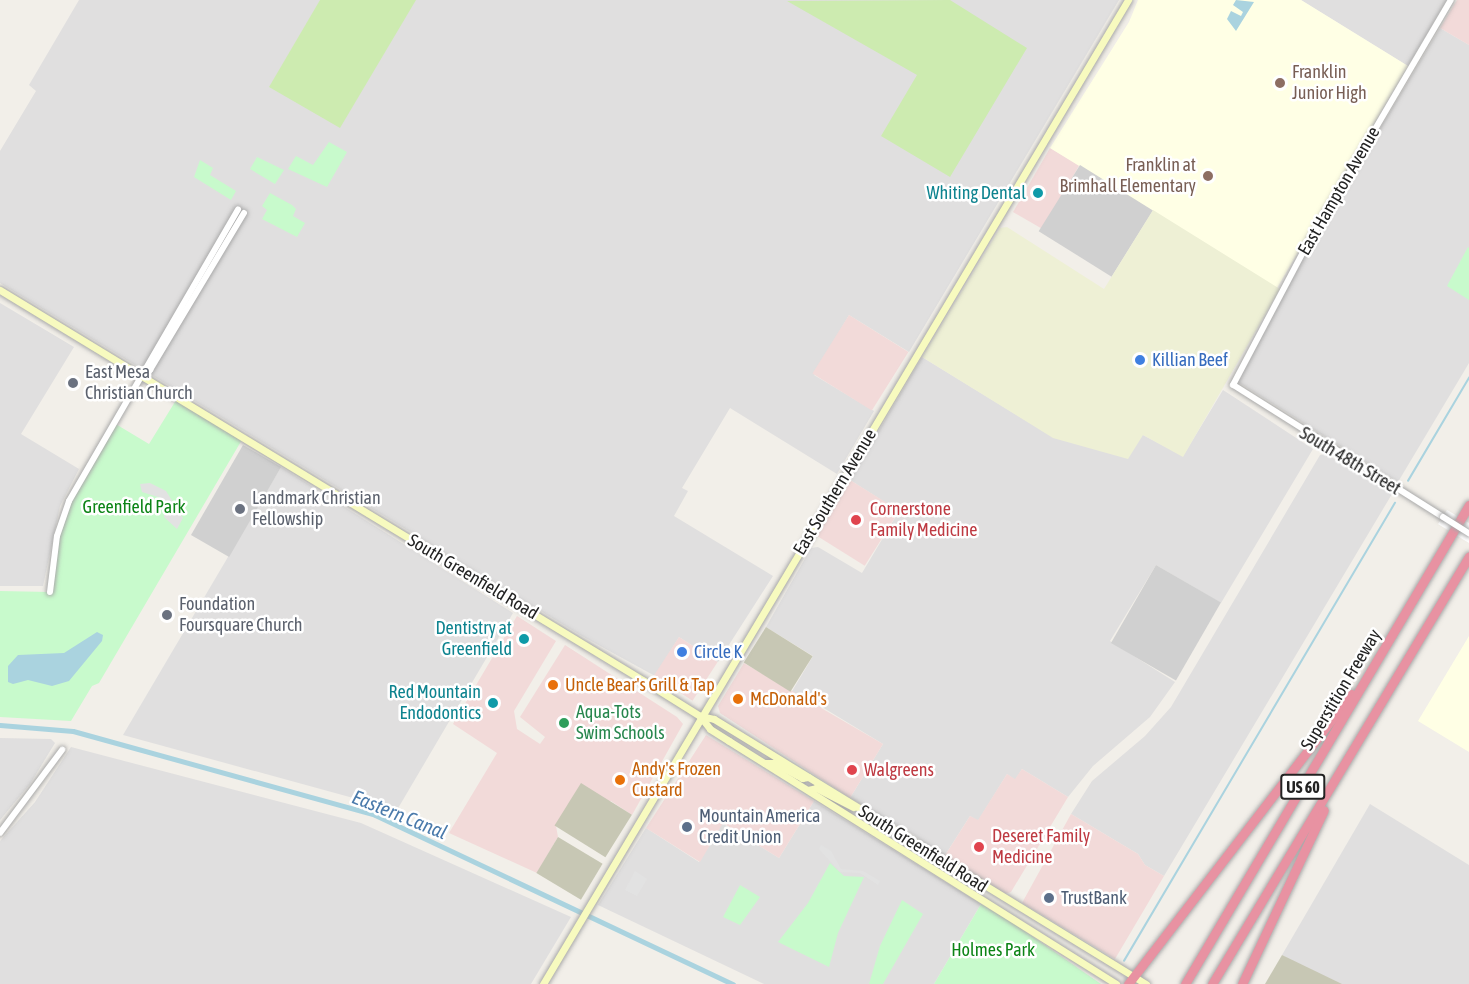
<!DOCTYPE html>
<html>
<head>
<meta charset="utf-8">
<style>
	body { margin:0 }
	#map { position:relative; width:1469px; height:984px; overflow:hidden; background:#f2efe9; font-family:"Asap Condensed",sans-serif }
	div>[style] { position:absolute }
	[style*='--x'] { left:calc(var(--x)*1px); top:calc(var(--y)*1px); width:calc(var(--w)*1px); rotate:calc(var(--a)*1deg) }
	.residential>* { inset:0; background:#e0dfdf }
	.commercial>* { inset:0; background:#f2dad9; transform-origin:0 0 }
	.education>* { inset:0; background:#ffffe5 }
	.religious>* { inset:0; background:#d0d0d0; transform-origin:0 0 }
	.construction>* { inset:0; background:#c7c7b4; transform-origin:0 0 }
	.farmland>* { inset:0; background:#eef0d5 }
	.grass>* { inset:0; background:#cdebb0 }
	.park>* { inset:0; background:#c8facc }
	.parking>* { inset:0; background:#e2e2e2 }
	.water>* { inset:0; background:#aad3df }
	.pier>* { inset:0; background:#fff }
	.stream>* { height:1.5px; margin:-0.75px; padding:0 0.75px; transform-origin:0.75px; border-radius:0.75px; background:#aad3df }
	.canal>* { height:5px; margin:-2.5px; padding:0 2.5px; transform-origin:2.5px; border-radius:2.5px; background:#aad3df }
	.roads { filter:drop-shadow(0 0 2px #a9a9a9) drop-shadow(0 0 2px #a9a9a9) }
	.tertiary>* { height:6px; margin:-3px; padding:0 3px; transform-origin:3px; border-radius:3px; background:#fff }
	.secondary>* { height:7px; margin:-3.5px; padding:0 3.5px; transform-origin:3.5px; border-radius:3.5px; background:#f7fabf }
	.motorway>* { height:9px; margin:-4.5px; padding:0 4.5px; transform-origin:4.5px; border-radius:4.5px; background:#e892a2 }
	.bridges { filter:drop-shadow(0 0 2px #a9a9a9) drop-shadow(0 0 2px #a9a9a9) }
	.tertiary-bridge>* { height:6px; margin:-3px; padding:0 3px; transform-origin:3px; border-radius:3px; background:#fff }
	.dots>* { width:16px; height:16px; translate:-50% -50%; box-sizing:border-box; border:3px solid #fff; border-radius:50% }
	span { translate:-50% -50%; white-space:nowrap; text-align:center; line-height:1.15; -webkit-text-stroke:5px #fff; paint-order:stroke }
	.shield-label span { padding:2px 4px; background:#fff; border:2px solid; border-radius:4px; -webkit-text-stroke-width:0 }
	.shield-label { font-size:16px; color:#222; font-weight:700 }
	.education-label { font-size:18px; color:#785e54 }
	.left { translate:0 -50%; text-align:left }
	.right { translate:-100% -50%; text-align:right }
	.street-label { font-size:18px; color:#222 }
	.culture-label { font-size:18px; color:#0d838f }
	.shop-label { font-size:18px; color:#366cbe }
	.worship-label { font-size:18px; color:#5b616d }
	.park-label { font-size:18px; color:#0c8416 }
	.health-label { font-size:18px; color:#be3a42 }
	.food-label { font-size:18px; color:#c56008 }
	.leisure-label { font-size:18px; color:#27864d }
	.service-label { font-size:18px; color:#4e5e75 }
	.water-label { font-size:20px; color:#4a7aab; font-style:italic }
</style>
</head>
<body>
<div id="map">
	<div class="residential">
		<div style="clip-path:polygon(79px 0,1119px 0,909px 352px,849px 315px,814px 375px,874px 411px,837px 474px,730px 408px,682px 488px,688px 491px,674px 516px,773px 576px,718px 662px,679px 637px,655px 676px,582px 636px,0 283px,0 151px,36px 91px,29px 85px)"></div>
		<div style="clip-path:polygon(1301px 0,1447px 0,1408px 66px)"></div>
		<div style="clip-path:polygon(1440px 28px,1469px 45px,1469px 363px,1398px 482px,1238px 382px,1310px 246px)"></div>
		<div style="clip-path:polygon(0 303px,74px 347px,21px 434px,79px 469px,60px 506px,43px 586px,0 586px)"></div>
		<div style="clip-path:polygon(922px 357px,1053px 437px,1143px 435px,1183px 456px,1223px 390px,1313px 449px,1221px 603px,1156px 565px,1110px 641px,1175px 682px,1150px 717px,1093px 766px,1068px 797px,1022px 769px,1015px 780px,1007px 774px,978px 821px,970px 816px,944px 857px,913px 834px,850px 798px,883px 744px,822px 707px,819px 710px,791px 693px,813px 656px,766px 627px,811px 548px,818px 547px,862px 573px,899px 511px,850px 480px)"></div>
		<div style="clip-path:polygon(1326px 454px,1392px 494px,1164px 876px,1145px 865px,1138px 854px,1071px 814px,1092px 781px,1145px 736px,1171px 707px,1320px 455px)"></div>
		<div style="clip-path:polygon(281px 467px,513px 613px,397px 810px,123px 735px)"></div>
		<div style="clip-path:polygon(0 738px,51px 739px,55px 743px,30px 784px,0 820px)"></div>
		<div style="clip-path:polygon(71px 747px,361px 823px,571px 917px,531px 984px,0 984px,0 841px,35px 802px)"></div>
		<div style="clip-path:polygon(814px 801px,981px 904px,934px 984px,764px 984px,598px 905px,646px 828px,699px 862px,722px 823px,779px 858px)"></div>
		<div style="clip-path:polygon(1370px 804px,1469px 865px,1469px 984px,1329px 984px,1282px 955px)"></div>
	</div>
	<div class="commercial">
		<div style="clip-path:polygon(1457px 0,1469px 0,1469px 45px,1440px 28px)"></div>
		<div style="left:1050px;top:148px;width:34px;height:74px;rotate:30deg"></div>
		<div style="left:849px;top:315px;width:70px;height:69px;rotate:32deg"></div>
		<div style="left:850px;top:480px;width:58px;height:65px;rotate:32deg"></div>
		<div style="clip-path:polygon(517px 616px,556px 641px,514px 711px,517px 729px,540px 744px,545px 737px,520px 717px,565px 645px,677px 717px,683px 724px,632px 815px,611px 801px,556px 826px,558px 837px,537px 873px,449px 833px,497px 753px,453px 724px)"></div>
		<div style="left:679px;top:637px;width:46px;height:46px;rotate:33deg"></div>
		<div style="clip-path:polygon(744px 663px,883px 744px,850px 798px,720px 713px,718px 706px)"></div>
		<div style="clip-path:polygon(706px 735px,814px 801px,779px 858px,723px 823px,700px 862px,646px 828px)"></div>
		<div style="clip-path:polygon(1022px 769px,1068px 797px,1011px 892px,1005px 894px,944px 857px,970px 816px,978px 820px,1007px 774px,1015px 779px)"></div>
		<div style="clip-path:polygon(1071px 814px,1138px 854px,1145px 865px,1164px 876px,1115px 959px,1022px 903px)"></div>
	</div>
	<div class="education">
		<div style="clip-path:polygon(1138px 0,1301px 0,1408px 66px,1277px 288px,1050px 148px,1129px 22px)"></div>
		<div style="clip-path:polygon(1469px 636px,1469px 752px,1418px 721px)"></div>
	</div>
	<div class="religious">
		<div style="left:1080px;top:165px;width:86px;height:78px;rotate:32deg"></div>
		<div style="left:243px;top:445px;width:44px;height:104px;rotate:30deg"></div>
		<div style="left:1156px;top:565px;width:75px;height:90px;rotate:30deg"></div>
	</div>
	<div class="construction">
		<div style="left:766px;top:627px;width:55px;height:42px;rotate:32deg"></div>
		<div style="left:581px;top:783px;width:60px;height:50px;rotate:32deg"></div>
		<div style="left:558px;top:837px;width:52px;height:42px;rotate:31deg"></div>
		<div style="clip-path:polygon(1282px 955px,1342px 984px,1265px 984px)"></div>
	</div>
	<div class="farmland">
		<div style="clip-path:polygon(1153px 210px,1280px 289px,1183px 457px,1143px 435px,1128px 459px,1053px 438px,922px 357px,1000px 228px,1007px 227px,1104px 289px)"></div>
	</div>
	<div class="grass">
		<div style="clip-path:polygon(320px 0,416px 0,340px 128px,269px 87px)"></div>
		<div style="clip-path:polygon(950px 0,1027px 48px,950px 177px,881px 136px,917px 75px,787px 1px)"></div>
	</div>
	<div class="park">
		<div style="clip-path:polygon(329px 142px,347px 152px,327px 187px,288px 169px,296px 156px,313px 165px)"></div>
		<div style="clip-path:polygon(257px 157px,284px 170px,275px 184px,250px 169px)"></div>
		<div style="clip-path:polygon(200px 160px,213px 168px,210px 175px,236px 191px,231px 200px,194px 177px)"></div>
		<div style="clip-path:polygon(270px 193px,292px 205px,296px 209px,293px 216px,305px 223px,297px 237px,262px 219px,267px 210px,262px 206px)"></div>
		<div style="clip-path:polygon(1468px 247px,1469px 248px,1469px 300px,1447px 286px)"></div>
		<div style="clip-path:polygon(178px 397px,243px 438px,99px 683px,92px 686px,71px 721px,0 717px,0 591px,50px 592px,61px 519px,114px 423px,149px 444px)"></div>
		<div style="clip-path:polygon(830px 863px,844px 876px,864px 877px,838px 933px,829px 967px,778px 942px,808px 903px)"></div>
		<div style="clip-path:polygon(740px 885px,760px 897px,740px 925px,723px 917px)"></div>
		<div style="clip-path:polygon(902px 900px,923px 914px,883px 984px,869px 984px,880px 946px)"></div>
		<div style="clip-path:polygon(981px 904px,1013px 923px,1101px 984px,934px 984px)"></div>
	</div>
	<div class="parking">
		<div style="clip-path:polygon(150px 483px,166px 491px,183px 518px,177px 529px,164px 517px,164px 503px,158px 501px,161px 498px,142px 492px,140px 484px)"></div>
		<div style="clip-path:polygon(821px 845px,831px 851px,841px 869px,863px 871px,880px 881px,878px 885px,860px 873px,840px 872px,819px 849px)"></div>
		<div style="clip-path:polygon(635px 871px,647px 879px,637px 896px,625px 890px)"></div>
	</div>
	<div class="water">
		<div style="clip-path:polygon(1236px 0,1254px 2px,1236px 31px,1227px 19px,1231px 11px,1241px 16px,1243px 12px,1233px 5px)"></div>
		<div style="clip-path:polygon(97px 632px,103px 635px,102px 641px,69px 681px,52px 686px,28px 680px,13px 684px,8px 682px,8px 666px,18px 655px,64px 653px)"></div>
	</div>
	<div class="pier">
		<div style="clip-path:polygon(1447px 510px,1469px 523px,1469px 543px,1438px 524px)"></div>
	</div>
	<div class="stream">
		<div style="--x:1408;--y:481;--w:120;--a:-59.4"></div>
		<div style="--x:1124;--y:961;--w:532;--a:-59.39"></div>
	</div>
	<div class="canal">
		<div style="--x:0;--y:725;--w:73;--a:4.7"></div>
		<div style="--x:73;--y:731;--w:313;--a:15.5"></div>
		<div style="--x:375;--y:815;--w:396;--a:25.3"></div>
	</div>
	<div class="roads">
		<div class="tertiary">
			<div style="--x:143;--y:375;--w:9;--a:-36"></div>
			<div style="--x:150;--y:370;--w:183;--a:-59.1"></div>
			<div style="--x:1443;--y:517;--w:248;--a:-147.8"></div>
			<div style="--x:1233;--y:385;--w:150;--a:-62.2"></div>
			<div style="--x:1303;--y:252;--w:292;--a:-59.6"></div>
			<div style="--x:50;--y:592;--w:56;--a:-82.9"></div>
			<div style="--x:57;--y:536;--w:37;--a:-71"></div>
			<div style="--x:69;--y:501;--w:337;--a:-59.9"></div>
			<div style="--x:0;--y:833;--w:104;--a:-53.2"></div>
		</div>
		<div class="secondary">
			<div style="--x:0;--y:290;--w:753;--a:31.26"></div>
			<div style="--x:644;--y:681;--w:66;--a:32"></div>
			<div style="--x:700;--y:716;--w:16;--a:52"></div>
			<div style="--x:710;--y:729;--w:22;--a:32"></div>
			<div style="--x:729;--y:741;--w:457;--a:32.1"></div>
			<div style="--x:700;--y:716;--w:14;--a:12"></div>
			<div style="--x:714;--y:719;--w:507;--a:31.53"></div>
			<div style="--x:765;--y:763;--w:9;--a:0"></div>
			<div style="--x:774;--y:763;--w:32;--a:28"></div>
			<div style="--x:802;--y:778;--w:6;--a:-9"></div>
			<div style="--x:808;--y:790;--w:8;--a:-14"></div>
			<div style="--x:816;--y:788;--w:42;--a:27.2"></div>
			<div style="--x:543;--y:984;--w:1145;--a:-59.27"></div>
		</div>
		<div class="motorway">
			<div style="--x:1128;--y:984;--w:366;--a:-52.4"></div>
			<div style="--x:1185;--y:984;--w:557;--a:-59.34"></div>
			<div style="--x:1212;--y:984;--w:499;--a:-59"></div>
			<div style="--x:1242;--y:984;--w:192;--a:-64.8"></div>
		</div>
	</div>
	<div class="bridges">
		<div class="tertiary-bridge">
			<div style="--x:1443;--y:517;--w:31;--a:32"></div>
		</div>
	</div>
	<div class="dots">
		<div style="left:1280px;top:83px;background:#8d6e63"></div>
		<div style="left:1208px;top:176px;background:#8d6e63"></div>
		<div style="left:1038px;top:193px;background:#0f9aa8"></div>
		<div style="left:1140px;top:360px;background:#3f7fe0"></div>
		<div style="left:73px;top:383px;background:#6b7280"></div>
		<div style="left:240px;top:509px;background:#6b7280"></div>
		<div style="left:856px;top:520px;background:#e0444e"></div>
		<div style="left:167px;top:615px;background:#6b7280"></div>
		<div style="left:524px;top:639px;background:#0f9aa8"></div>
		<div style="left:682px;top:652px;background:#3f7fe0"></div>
		<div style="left:553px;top:685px;background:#e8710a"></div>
		<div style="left:738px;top:699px;background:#e8710a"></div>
		<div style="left:493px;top:703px;background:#0f9aa8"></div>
		<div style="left:564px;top:723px;background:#2e9e5b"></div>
		<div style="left:852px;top:770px;background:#e0444e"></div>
		<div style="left:620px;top:780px;background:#e8710a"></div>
		<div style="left:687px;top:827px;background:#5c6f8a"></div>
		<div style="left:979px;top:847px;background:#e0444e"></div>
		<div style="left:1049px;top:898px;background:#5c6f8a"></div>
	</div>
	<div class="shield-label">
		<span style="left:1303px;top:787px">US 60</span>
	</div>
	<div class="education-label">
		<span class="left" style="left:1292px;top:83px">Franklin<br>Junior High</span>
		<span class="right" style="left:1196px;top:176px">Franklin at<br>Brimhall Elementary</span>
	</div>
	<div class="street-label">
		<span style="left:1339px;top:191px;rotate:-60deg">East Hampton Avenue</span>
		<span style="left:1350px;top:461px;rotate:31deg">South 48th Street</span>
		<span style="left:835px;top:492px;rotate:-59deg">East Southern Avenue</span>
		<span style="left:473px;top:577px;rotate:31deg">South Greenfield Road</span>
		<span style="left:1341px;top:690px;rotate:-59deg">Superstition Freeway</span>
		<span style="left:923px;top:849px;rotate:32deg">South Greenfield Road</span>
	</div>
	<div class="culture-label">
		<span class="right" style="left:1026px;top:193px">Whiting Dental</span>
		<span class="right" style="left:512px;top:639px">Dentistry at<br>Greenfield</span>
		<span class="right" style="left:481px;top:703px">Red Mountain<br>Endodontics</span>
	</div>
	<div class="shop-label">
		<span class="left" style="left:1152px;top:360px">Killian Beef</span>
		<span class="left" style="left:694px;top:652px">Circle K</span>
	</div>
	<div class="worship-label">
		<span class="left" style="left:85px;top:383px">East Mesa<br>Christian Church</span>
		<span class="left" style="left:252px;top:509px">Landmark Christian<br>Fellowship</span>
		<span class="left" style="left:179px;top:615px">Foundation<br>Foursquare Church</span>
	</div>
	<div class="park-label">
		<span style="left:134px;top:507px">Greenfield Park</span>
		<span style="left:993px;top:950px">Holmes Park</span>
	</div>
	<div class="health-label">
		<span class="left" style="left:870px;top:520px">Cornerstone<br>Family Medicine</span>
		<span class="left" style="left:864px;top:770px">Walgreens</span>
		<span class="left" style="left:992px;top:847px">Deseret Family<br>Medicine</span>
	</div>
	<div class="food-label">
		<span class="left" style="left:565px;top:685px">Uncle Bear's Grill &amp; Tap</span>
		<span class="left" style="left:750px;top:699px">McDonald's</span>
		<span class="left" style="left:632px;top:780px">Andy's Frozen<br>Custard</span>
	</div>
	<div class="leisure-label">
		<span class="left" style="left:576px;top:723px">Aqua-Tots<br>Swim Schools</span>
	</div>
	<div class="service-label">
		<span class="left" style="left:699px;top:827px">Mountain America<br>Credit Union</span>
		<span class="left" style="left:1061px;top:898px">TrustBank</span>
	</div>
	<div class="water-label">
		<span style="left:400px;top:814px;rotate:22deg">Eastern Canal</span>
	</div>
</div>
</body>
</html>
